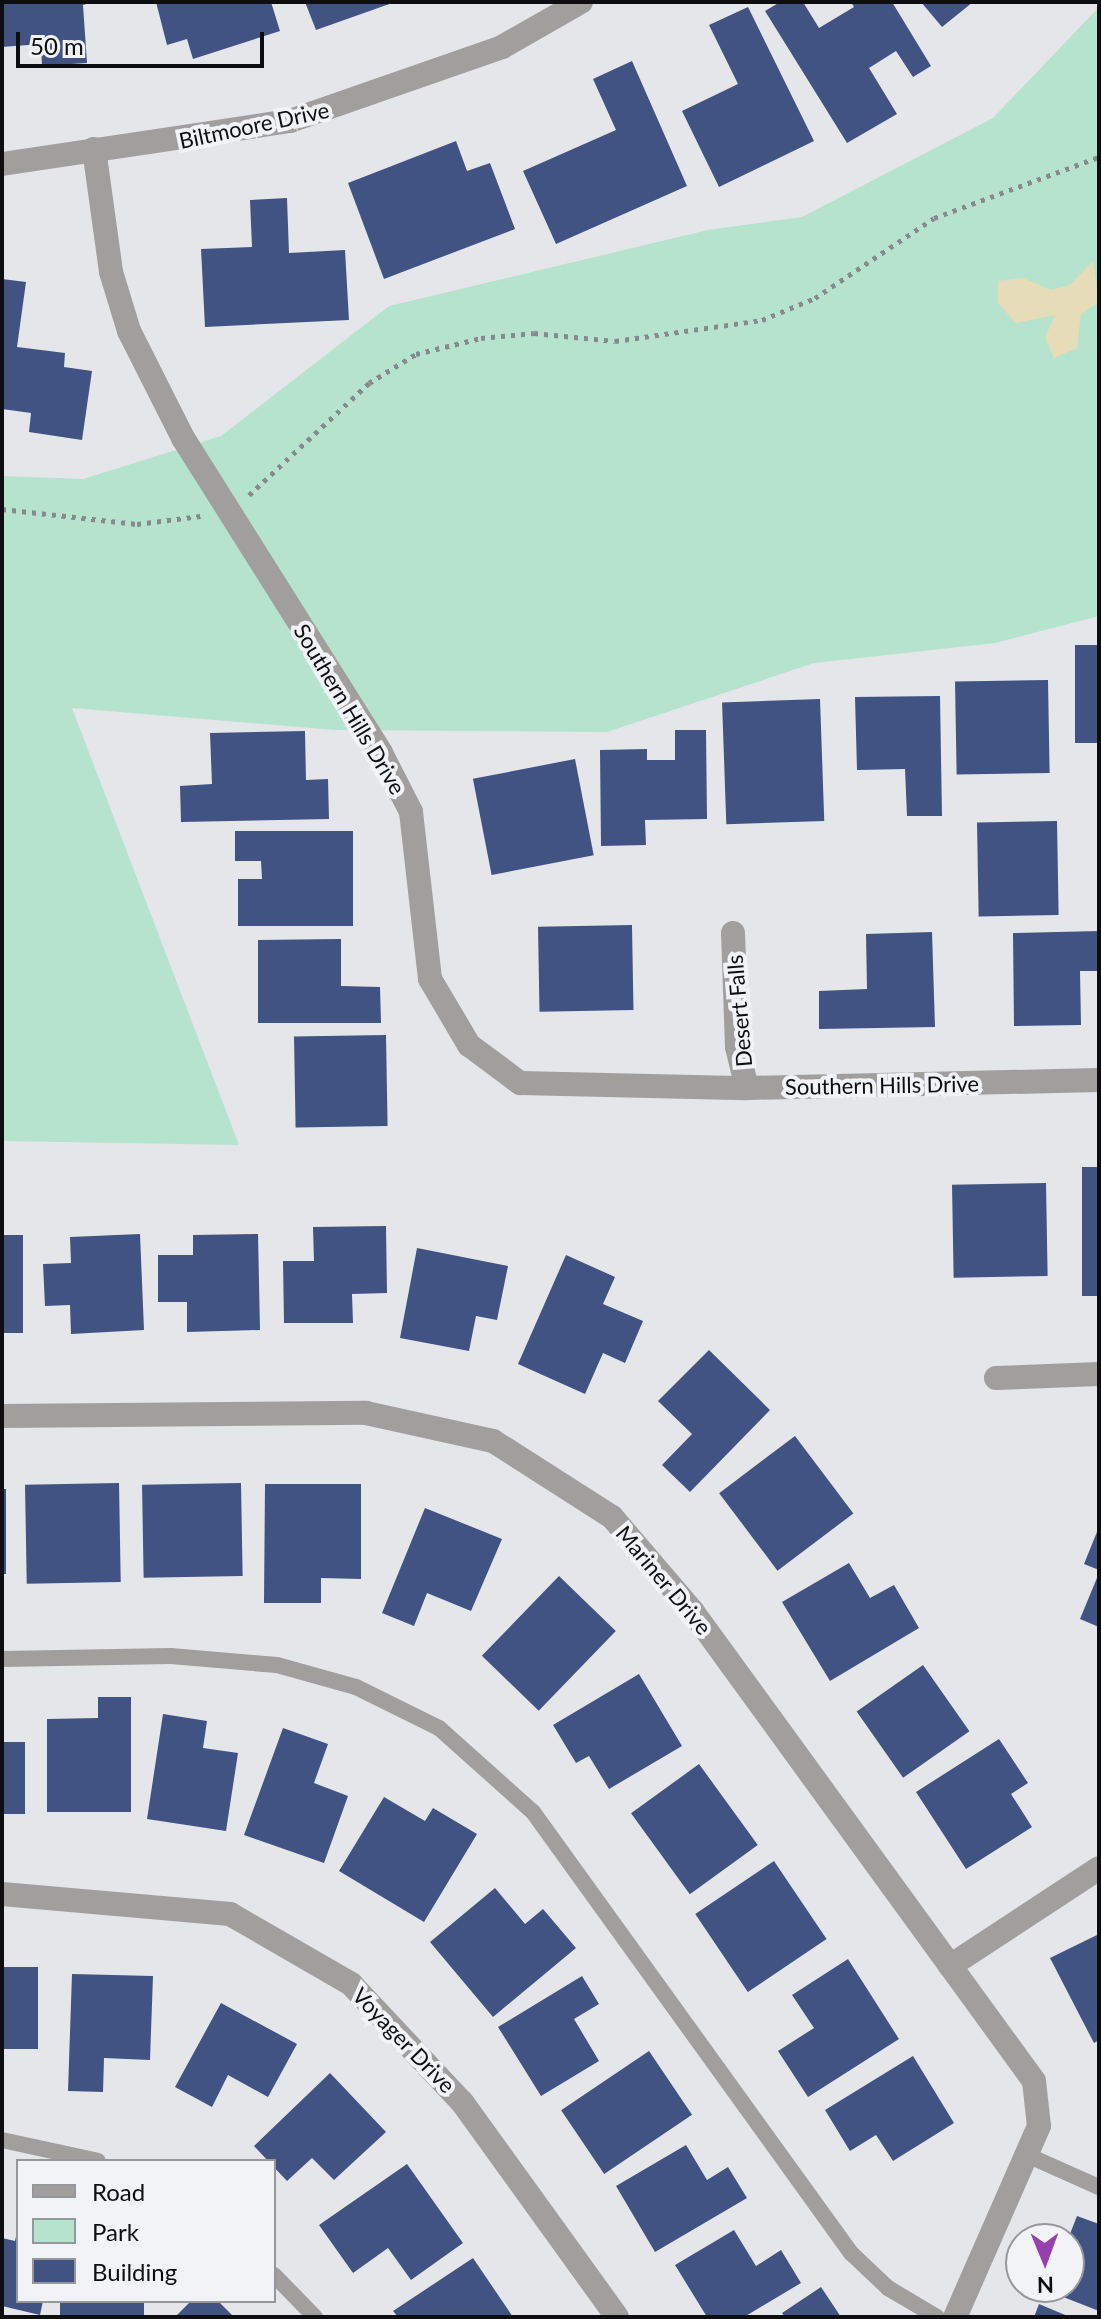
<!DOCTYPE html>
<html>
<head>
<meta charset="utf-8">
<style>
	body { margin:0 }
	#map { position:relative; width:1101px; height:2319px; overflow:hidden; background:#e4e6ea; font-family:Lato,sans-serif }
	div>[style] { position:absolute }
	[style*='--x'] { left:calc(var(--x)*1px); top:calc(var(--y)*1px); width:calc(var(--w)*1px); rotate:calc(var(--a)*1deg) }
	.green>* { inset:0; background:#b6e3cd }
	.sand>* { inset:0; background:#e6dcb7 }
	.building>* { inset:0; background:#405382; transform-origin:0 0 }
	.path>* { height:5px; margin-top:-2.5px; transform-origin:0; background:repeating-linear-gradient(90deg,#87898c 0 4px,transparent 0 10px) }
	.lane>* { height:16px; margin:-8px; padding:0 8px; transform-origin:8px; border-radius:8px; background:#a19e9e }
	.street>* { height:24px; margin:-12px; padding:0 12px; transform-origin:12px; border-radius:12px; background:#a19e9e }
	span { translate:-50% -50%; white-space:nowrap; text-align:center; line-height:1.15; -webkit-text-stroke:8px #f1f3f7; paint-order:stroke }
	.street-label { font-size:22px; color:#0e0e10 }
	.frame { position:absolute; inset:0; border:4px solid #0e0e10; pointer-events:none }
	.legend { position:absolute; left:16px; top:2159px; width:260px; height:144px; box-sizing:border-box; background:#f1f3f7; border:2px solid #96979b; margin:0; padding:10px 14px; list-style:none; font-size:24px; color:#0e0e10 }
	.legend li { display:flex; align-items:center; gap:16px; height:40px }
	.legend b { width:40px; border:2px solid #96979b }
	.north { position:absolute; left:1005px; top:2223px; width:80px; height:80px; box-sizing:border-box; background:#f1f3f7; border:2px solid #96979b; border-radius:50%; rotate:179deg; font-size:22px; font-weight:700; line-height:32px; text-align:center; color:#0e0e10 }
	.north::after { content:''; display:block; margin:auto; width:28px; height:36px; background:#973fac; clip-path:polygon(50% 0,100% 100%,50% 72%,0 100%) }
	.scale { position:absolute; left:16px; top:32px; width:248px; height:36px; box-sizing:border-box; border:4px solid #0e0e10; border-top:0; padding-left:10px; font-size:24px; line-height:28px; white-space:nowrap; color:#0e0e10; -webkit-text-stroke:6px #f1f3f7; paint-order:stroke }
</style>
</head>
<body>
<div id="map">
	<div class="green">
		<div style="clip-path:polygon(1099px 7px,1099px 616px,995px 643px,814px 663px,607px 732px,335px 730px,72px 708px,239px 1145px,2px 1141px,2px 476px,83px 479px,221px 436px,389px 306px,708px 230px,802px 217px,993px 118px)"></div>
	</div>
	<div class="sand">
		<div style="clip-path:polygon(1093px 261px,1099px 302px,1081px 314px,1077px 348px,1054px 358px,1045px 337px,1055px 315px,1016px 323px,998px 303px,998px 281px,1023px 278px,1051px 290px,1070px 285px)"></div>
	</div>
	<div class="building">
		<div style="clip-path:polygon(2px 2px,93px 2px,83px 5px,87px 63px,42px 66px,41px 44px,2px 47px)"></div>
		<div style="clip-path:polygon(156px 2px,271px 2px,280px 31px,193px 59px,187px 39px,167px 45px)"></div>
		<div style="clip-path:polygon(305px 2px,395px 2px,316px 30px)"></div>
		<div style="clip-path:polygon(780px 2px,803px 2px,819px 28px,854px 7px,851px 2px,892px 2px,931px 66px,913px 77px,896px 51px,869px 68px,897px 114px,847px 143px,765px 11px)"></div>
		<div style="clip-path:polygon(921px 2px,973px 2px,942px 27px)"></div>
		<div style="clip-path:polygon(748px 7px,814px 141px,719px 187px,682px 111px,738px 84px,709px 25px)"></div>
		<div style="clip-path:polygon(632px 61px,687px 186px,556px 244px,523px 171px,616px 130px,593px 79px)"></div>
		<div style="clip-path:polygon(456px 141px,467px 171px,490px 163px,515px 229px,384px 279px,348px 183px)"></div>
		<div style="clip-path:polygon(287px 198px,289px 253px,345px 250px,349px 320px,205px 327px,201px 249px,252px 247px,250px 200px)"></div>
		<div style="clip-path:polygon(2px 279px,26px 282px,17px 347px,65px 353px,64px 367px,92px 371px,82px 440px,29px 432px,31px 413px,2px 409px)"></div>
		<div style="left:1075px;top:645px;width:24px;height:98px"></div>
		<div style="left:1048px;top:680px;width:93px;height:93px;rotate:89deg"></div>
		<div style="clip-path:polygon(940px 696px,942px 816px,907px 816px,905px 769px,857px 770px,855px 697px)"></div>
		<div style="left:820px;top:699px;width:122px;height:98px;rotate:88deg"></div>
		<div style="clip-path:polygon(675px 730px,706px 730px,707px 819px,645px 820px,646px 845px,601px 846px,600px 750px,647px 749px,647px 760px,675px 760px)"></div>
		<div style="clip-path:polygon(305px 731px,306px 780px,328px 779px,329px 819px,181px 822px,180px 786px,212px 784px,210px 733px)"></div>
		<div style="left:575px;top:759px;width:98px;height:104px;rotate:79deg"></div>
		<div style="left:1057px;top:821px;width:94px;height:80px;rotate:89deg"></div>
		<div style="clip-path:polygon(235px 831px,353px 831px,353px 926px,238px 926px,238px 879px,262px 879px,261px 861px,235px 861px)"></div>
		<div style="left:632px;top:925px;width:85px;height:94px;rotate:89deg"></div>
		<div style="clip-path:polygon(1099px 931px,1099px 971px,1080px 971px,1081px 1025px,1014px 1026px,1013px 933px)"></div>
		<div style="clip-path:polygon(932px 932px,935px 1027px,819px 1029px,819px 991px,867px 989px,866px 934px)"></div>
		<div style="clip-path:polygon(341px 939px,341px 986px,380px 987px,381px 1023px,258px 1023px,258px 940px)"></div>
		<div style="left:386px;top:1035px;width:91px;height:92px;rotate:89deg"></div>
		<div style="left:1082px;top:1167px;width:17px;height:129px"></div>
		<div style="left:1046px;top:1183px;width:93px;height:94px;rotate:89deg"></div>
		<div style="clip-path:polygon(386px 1226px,387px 1293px,352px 1294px,353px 1323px,284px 1323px,283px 1261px,314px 1261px,313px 1227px)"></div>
		<div style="clip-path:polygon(140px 1234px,144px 1330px,71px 1334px,70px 1305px,45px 1306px,43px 1264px,71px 1263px,70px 1237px)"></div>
		<div style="clip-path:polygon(258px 1234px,260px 1330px,187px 1332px,187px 1302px,158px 1302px,158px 1255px,193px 1255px,193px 1235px)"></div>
		<div style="left:2px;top:1235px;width:21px;height:98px"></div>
		<div style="clip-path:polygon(417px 1248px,508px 1266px,497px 1320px,476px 1316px,469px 1351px,400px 1338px)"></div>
		<div style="clip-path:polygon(566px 1255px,615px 1277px,603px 1304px,643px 1321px,625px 1363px,603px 1353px,585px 1394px,518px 1364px)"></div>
		<div style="clip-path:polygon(709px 1350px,770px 1410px,690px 1492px,662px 1465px,692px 1434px,658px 1401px)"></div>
		<div style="left:795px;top:1436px;width:97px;height:95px;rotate:53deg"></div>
		<div style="left:119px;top:1483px;width:99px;height:94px;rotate:89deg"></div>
		<div style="left:241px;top:1483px;width:93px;height:99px;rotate:89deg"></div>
		<div style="clip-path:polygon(265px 1484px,361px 1484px,361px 1579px,321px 1578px,321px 1603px,264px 1603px)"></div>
		<div style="left:2px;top:1489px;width:4px;height:85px"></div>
		<div style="clip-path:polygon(425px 1508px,502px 1539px,471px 1611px,427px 1593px,414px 1626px,382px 1613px)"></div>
		<div style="clip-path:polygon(1099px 1527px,1099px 1570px,1084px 1564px)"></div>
		<div style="clip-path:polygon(849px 1563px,870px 1598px,894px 1585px,919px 1628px,830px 1681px,782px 1602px)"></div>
		<div style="clip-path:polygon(1099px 1573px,1099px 1627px,1080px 1619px)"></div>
		<div style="left:559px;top:1576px;width:79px;height:111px;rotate:44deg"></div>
		<div style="left:923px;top:1665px;width:81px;height:81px;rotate:55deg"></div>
		<div style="clip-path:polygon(639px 1674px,682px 1746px,609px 1789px,589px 1756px,576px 1763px,553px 1725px)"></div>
		<div style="clip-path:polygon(98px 1697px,131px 1697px,131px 1812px,47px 1812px,47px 1719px,98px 1718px)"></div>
		<div style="clip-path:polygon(163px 1714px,207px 1721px,203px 1748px,238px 1753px,226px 1831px,147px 1819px)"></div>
		<div style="clip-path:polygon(283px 1728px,328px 1744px,314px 1783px,348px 1796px,324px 1863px,244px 1835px)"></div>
		<div style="clip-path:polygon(999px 1739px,1028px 1783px,1011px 1794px,1032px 1827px,966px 1869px,916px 1792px)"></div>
		<div style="left:25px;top:1742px;width:72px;height:23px;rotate:90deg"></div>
		<div style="left:699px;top:1764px;width:100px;height:84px;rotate:54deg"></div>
		<div style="clip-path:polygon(384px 1797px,425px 1821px,433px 1808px,477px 1834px,424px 1922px,339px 1871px)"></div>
		<div style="left:774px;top:1861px;width:94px;height:95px;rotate:56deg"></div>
		<div style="clip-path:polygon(495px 1888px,525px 1924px,543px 1909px,576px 1948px,493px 2017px,430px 1942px)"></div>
		<div style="clip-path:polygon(1099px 1934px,1099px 2040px,1094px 2043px,1050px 1958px)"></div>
		<div style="clip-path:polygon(848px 1959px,899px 2039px,808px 2097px,778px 2051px,814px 2028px,792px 1995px)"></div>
		<div style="left:2px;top:1967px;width:36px;height:82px"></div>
		<div style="clip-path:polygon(72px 1974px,153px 1976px,150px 2060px,104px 2058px,103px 2092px,68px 2091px)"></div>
		<div style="clip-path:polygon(582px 1976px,599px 2004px,574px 2019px,599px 2061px,541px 2096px,498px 2027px)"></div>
		<div style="clip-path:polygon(221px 2003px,297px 2044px,268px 2097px,228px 2075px,212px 2107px,175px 2087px)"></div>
		<div style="left:649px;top:2051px;width:77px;height:106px;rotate:56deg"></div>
		<div style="clip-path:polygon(913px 2056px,954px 2123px,893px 2161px,876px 2135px,850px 2151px,825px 2110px)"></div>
		<div style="clip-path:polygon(330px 2073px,386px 2132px,334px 2180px,312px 2158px,287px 2181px,254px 2146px)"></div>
		<div style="clip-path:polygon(686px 2145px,707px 2180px,728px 2167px,747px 2198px,655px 2252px,616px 2186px)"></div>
		<div style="clip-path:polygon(407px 2164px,463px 2243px,411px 2280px,388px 2248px,353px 2273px,319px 2225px)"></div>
		<div style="clip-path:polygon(1077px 2216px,1099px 2224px,1099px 2311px,1048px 2291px,1069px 2287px,1068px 2239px)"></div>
		<div style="clip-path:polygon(734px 2230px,756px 2266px,781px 2250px,801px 2283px,744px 2317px,707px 2317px,675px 2265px)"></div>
		<div style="clip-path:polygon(17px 2232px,18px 2301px,43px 2301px,40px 2315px,2px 2306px,2px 2238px,15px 2241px)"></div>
		<div style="clip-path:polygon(473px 2258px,513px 2317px,398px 2317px,393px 2311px)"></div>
		<div style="clip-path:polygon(821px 2287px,841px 2317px,785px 2317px,782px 2313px)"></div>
		<div style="left:60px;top:2301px;width:84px;height:17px"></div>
		<div style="clip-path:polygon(191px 2301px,218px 2301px,234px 2317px,175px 2317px)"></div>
		<div style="clip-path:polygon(1039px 2304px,1070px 2317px,1034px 2317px)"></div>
	</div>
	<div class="path">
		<div style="--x:249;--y:495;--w:164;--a:-43"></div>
		<div style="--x:369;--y:383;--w:55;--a:-31.7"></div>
		<div style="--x:416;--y:354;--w:67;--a:-13.8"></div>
		<div style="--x:481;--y:338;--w:53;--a:-5.4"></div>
		<div style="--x:534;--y:333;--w:81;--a:5.6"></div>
		<div style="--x:615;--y:341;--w:148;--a:-8.1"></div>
		<div style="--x:762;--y:320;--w:57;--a:-22.5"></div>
		<div style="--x:815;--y:298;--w:143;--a:-33.9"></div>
		<div style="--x:934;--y:218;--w:176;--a:-20.3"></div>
		<div style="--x:2;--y:509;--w:136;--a:6.3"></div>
		<div style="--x:137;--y:524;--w:64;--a:-7.2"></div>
	</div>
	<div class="lane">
		<div style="--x:2;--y:1659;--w:169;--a:-1"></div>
		<div style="--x:171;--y:1656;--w:106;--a:4.9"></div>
		<div style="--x:277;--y:1665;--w:82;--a:15.6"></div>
		<div style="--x:356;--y:1687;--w:93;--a:26.3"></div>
		<div style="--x:439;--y:1728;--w:126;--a:41.8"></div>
		<div style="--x:533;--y:1812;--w:544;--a:54.21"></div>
		<div style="--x:851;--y:2253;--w:51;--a:43.4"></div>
		<div style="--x:888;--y:2288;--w:57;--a:30.6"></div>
		<div style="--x:2;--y:2140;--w:98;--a:12.3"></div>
		<div style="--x:1027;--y:2155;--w:79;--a:24"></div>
		<div style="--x:274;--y:2275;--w:59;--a:45.7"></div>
	</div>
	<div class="street">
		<div style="--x:94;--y:149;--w:124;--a:82.1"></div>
		<div style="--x:111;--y:272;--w:62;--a:73"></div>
		<div style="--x:129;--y:331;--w:120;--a:63.2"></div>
		<div style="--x:183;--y:438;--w:372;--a:57.8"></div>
		<div style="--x:381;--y:753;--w:66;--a:63"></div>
		<div style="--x:411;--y:812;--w:168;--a:83.5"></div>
		<div style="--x:430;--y:979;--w:77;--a:59.4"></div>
		<div style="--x:469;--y:1045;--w:64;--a:36.7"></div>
		<div style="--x:520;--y:1083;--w:227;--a:1.3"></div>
		<div style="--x:747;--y:1088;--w:352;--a:-1.3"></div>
		<div style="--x:2;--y:164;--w:291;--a:-8.5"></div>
		<div style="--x:290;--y:121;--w:225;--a:-19.2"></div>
		<div style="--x:502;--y:47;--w:91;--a:-29.7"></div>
		<div style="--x:733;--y:933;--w:114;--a:88"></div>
		<div style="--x:737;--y:1047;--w:42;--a:76.3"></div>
		<div style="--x:996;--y:1378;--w:103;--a:-2.2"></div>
		<div style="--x:2;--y:1416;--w:364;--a:-0.5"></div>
		<div style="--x:366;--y:1413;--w:130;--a:12.4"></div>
		<div style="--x:493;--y:1441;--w:141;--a:32.6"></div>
		<div style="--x:612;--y:1517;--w:125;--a:49.5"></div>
		<div style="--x:693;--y:1612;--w:580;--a:53.98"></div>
		<div style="--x:1034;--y:2081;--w:45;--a:83.7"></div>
		<div style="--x:1039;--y:2126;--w:209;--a:113.7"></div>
		<div style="--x:2;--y:1894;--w:229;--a:5"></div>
		<div style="--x:230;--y:1914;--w:140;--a:30"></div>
		<div style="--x:351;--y:1984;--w:162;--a:46.8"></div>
		<div style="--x:462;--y:2102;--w:265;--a:54.2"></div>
		<div style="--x:950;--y:1966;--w:178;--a:-33.3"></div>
	</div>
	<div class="street-label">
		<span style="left:254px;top:125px;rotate:-12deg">Biltmoore Drive</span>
		<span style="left:350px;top:709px;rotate:59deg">Southern Hills Drive</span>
		<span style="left:739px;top:1011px;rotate:-95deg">Desert Falls</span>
		<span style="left:882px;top:1085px;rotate:-1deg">Southern Hills Drive</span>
		<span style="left:664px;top:1580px;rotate:50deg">Mariner Drive</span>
		<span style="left:404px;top:2040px;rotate:46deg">Voyager Drive</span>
	</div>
	<div class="frame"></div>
	<ul class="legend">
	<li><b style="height:10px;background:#a19e9e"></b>Road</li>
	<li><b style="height:22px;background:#b6e3cd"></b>Park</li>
	<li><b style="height:22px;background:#405382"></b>Building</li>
	</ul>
	<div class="north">N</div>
	<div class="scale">50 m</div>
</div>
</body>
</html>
